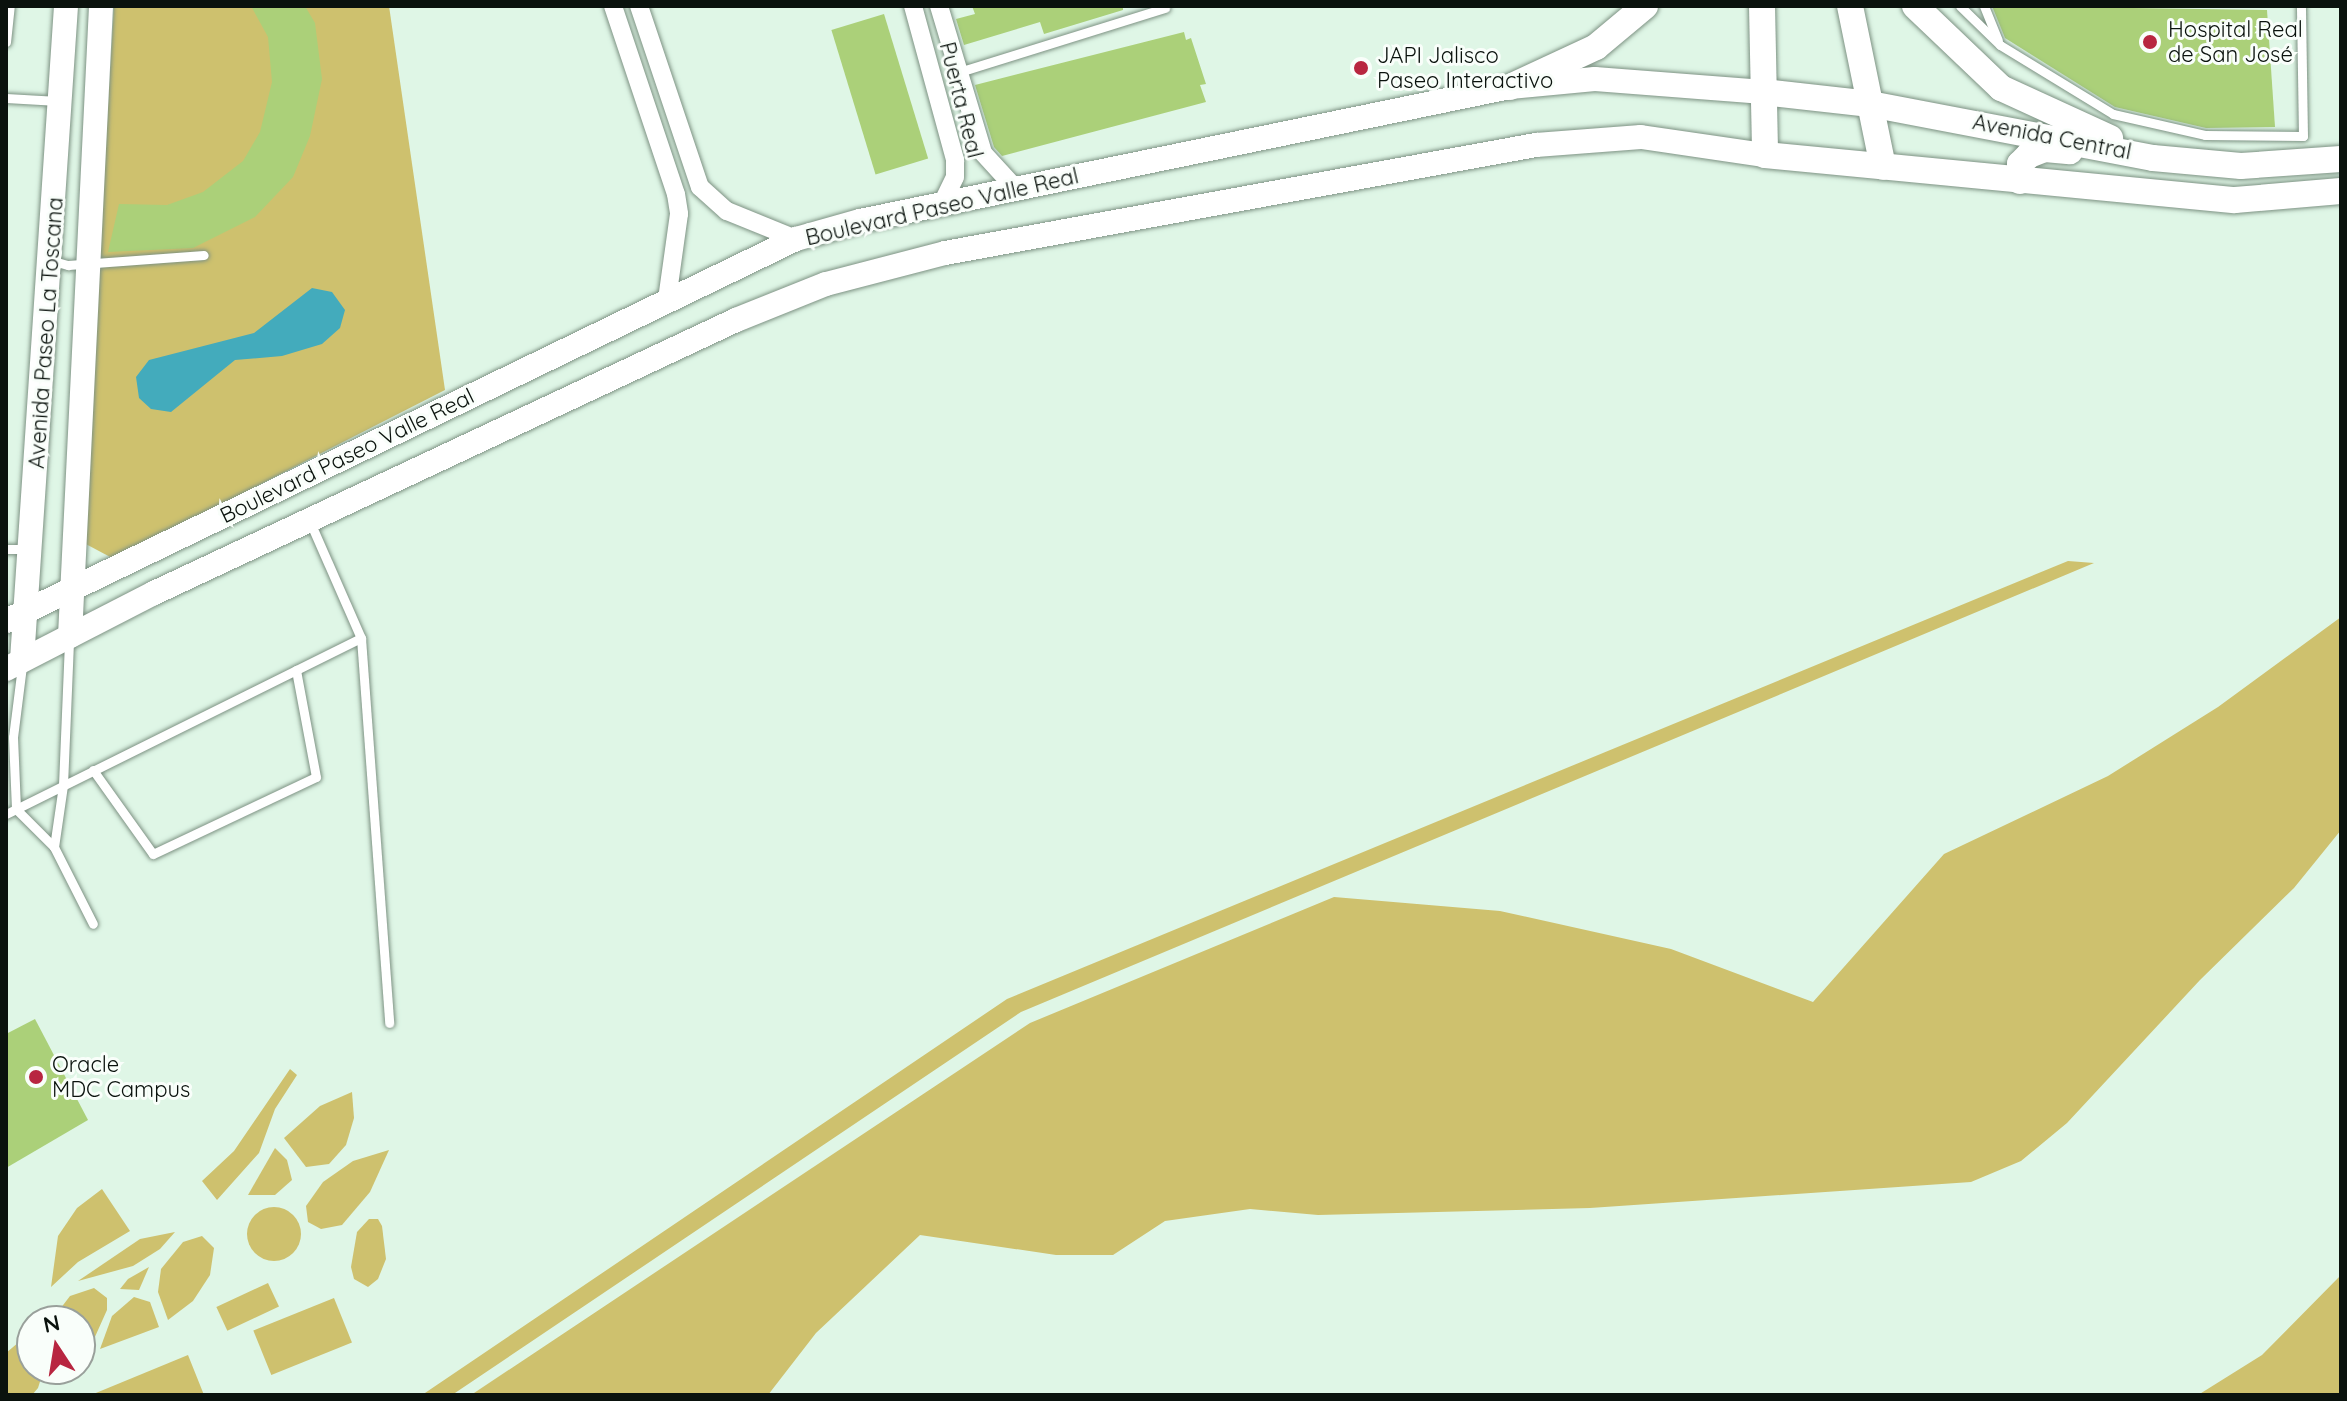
<!DOCTYPE html>
<html>
<head>
<meta charset="utf-8">
<style>
	body { margin:0 }
	#map { position:relative; width:2347px; height:1401px; overflow:hidden; background:#dff6e6; font-family:Quicksand,sans-serif }
	div>[style] { position:absolute }
	[style*='--x'] { left:calc(var(--x)*1px); top:calc(var(--y)*1px); width:calc(var(--w)*1px); rotate:calc(var(--a)*1deg) }
	.green>* { inset:0; background:#cec16e; transform-origin:0 0 }
	.round { border-radius:50% }
	.water>* { inset:0; background:#43abbc }
	.building>* { inset:0; background:#abd079; transform-origin:0 0 }
	.roads { filter:drop-shadow(0 0 2px #7d9283) drop-shadow(0 0 2px #7d9283) }
	.service>* { height:9px; margin:-4.5px; padding:0 4.5px; transform-origin:4.5px; border-radius:4.5px; background:#fff }
	.minor>* { height:18px; margin:-9px; padding:0 9px; transform-origin:9px; border-radius:9px; background:#fff }
	.tertiary>* { height:24px; margin:-12px; padding:0 12px; transform-origin:12px; border-radius:12px; background:#fff }
	.secondary>* { height:26px; margin:-13px; padding:0 13px; transform-origin:13px; border-radius:13px; background:#fff }
	.dots>* { width:22px; height:22px; translate:-50% -50%; box-sizing:border-box; border:4px solid #f9fefa; border-radius:50% }
	span { translate:-50% -50%; white-space:nowrap; text-align:center; line-height:1.15; -webkit-text-stroke:6px #f9fefa; paint-order:stroke }
	.poi-label { font-size:22px; color:#0a120d }
	.left { translate:0 -50%; text-align:left }
	.street-label { font-size:22px; color:#0a120d }
	.frame { position:absolute; inset:0; border:8px solid #0a120d; pointer-events:none }
	.north { position:absolute; left:16px; top:1305px; width:80px; height:80px; box-sizing:border-box; background:#f9fefa; border:2px solid #99a09b; border-radius:50%; rotate:348deg; font-size:22px; font-weight:700; line-height:32px; text-align:center; color:#0a120d }
	.north::after { content:''; display:block; margin:auto; width:28px; height:36px; background:#b82640; clip-path:polygon(50% 0,100% 100%,50% 72%,0 100%) }
</style>
</head>
<body>
<div id="map">
	<div class="green">
		<div style="clip-path:polygon(114px 6px,389px 6px,445px 390px,114px 559px,82px 542px)"></div>
		<div style="clip-path:polygon(2068px 561px,2094px 563px,1021px 1012px,452px 1395px,422px 1395px,1007px 999px)"></div>
		<div style="clip-path:polygon(2341px 617px,2341px 830px,2294px 888px,2200px 980px,2067px 1123px,2021px 1161px,1971px 1182px,1590px 1208px,1318px 1215px,1250px 1209px,1165px 1221px,1113px 1255px,1056px 1255px,920px 1235px,816px 1333px,768px 1395px,471px 1395px,1030px 1023px,1334px 897px,1500px 911px,1671px 949px,1813px 1002px,1944px 854px,2108px 776px,2218px 707px)"></div>
		<div style="clip-path:polygon(290px 1069px,297px 1075px,275px 1109px,259px 1153px,217px 1200px,202px 1181px,234px 1151px)"></div>
		<div style="clip-path:polygon(352px 1092px,354px 1118px,346px 1145px,329px 1164px,306px 1167px,284px 1138px,320px 1106px)"></div>
		<div style="clip-path:polygon(275px 1148px,287px 1160px,292px 1180px,275px 1195px,248px 1195px)"></div>
		<div style="clip-path:polygon(389px 1150px,370px 1192px,342px 1225px,321px 1229px,308px 1222px,306px 1206px,323px 1182px,353px 1161px)"></div>
		<div style="clip-path:polygon(102px 1189px,130px 1231px,78px 1262px,51px 1287px,58px 1236px,77px 1208px)"></div>
		<div class="round" style="left:247px;top:1207px;width:54px;height:54px"></div>
		<div style="clip-path:polygon(369px 1219px,378px 1219px,382px 1226px,386px 1259px,378px 1279px,368px 1287px,354px 1279px,351px 1267px,357px 1232px)"></div>
		<div style="clip-path:polygon(175px 1232px,160px 1249px,133px 1266px,78px 1281px,140px 1239px)"></div>
		<div style="clip-path:polygon(202px 1236px,214px 1248px,210px 1275px,193px 1301px,168px 1320px,158px 1292px,161px 1269px,183px 1242px)"></div>
		<div style="clip-path:polygon(149px 1267px,139px 1290px,120px 1289px,128px 1279px)"></div>
		<div style="clip-path:polygon(2341px 1275px,2341px 1395px,2198px 1395px,2262px 1355px)"></div>
		<div style="left:268px;top:1283px;width:26px;height:57px;rotate:65deg"></div>
		<div style="clip-path:polygon(94px 1288px,107px 1298px,107px 1310px,94px 1339px,80px 1351px,80px 1321px,54px 1317px,70px 1296px)"></div>
		<div style="clip-path:polygon(134px 1297px,150px 1302px,159px 1327px,100px 1349px,112px 1316px)"></div>
		<div style="left:334px;top:1298px;width:48px;height:87px;rotate:68deg"></div>
		<div style="clip-path:polygon(32px 1331px,32px 1369px,44px 1369px,38px 1388px,32px 1395px,6px 1395px,6px 1353px)"></div>
		<div style="clip-path:polygon(188px 1355px,204px 1395px,91px 1395px)"></div>
	</div>
	<div class="water">
		<div style="clip-path:polygon(312px 288px,332px 292px,345px 310px,340px 328px,322px 344px,282px 356px,235px 360px,171px 412px,151px 409px,139px 398px,136px 377px,149px 360px,254px 333px)"></div>
	</div>
	<div class="building">
		<div style="clip-path:polygon(251px 6px,305px 6px,315px 23px,322px 79px,310px 136px,293px 177px,255px 217px,193px 248px,108px 252px,119px 204px,167px 205px,203px 192px,243px 161px,260px 132px,272px 82px,268px 37px)"></div>
		<div style="clip-path:polygon(972px 6px,1123px 6px,1123px 10px,1044px 34px,1040px 22px,964px 45px,956px 19px,975px 14px)"></div>
		<div style="clip-path:polygon(1992px 6px,2267px 10px,2275px 127px,2206px 128px,2115px 107px,2005px 38px)"></div>
		<div style="left:884px;top:14px;width:151px;height:55px;rotate:73deg"></div>
		<div style="clip-path:polygon(1184px 32px,1186px 40px,1191px 38px,1206px 84px,1200px 85px,1206px 102px,1002px 156px,994px 147px,975px 85px)"></div>
		<div style="clip-path:polygon(35px 1019px,88px 1120px,6px 1168px,6px 1034px)"></div>
	</div>
	<div class="roads">
		<div class="service">
			<div style="--x:1960;--y:6;--w:56;--a:44.3"></div>
			<div style="--x:2000;--y:45;--w:132;--a:31.4"></div>
			<div style="--x:2113;--y:114;--w:94;--a:12.9"></div>
			<div style="--x:2205;--y:135;--w:98;--a:0.6"></div>
			<div style="--x:2303;--y:136;--w:130;--a:-90.9"></div>
			<div style="--x:1984;--y:6;--w:37;--a:68"></div>
			<div style="--x:6;--y:42;--w:36;--a:-84"></div>
			<div style="--x:959;--y:72;--w:216;--a:-17.3"></div>
			<div style="--x:6;--y:98;--w:52;--a:3.3"></div>
			<div style="--x:50;--y:260;--w:19;--a:16"></div>
			<div style="--x:68;--y:265;--w:136;--a:-4.2"></div>
			<div style="--x:310;--y:522;--w:127;--a:66.3"></div>
			<div style="--x:361;--y:638;--w:386;--a:85.8"></div>
			<div style="--x:6;--y:549;--w:21;--a:0"></div>
			<div style="--x:22;--y:666;--w:72;--a:97.2"></div>
			<div style="--x:13;--y:737;--w:72;--a:87.6"></div>
			<div style="--x:16;--y:809;--w:54;--a:45"></div>
			<div style="--x:54;--y:847;--w:86;--a:63.1"></div>
			<div style="--x:93;--y:770;--w:103;--a:54.5"></div>
			<div style="--x:153;--y:854;--w:180;--a:-25.3"></div>
			<div style="--x:316;--y:777;--w:109;--a:-100.6"></div>
			<div style="--x:6;--y:814;--w:396;--a:-26.4"></div>
			<div style="--x:54;--y:847;--w:63;--a:-81.7"></div>
			<div style="--x:63;--y:785;--w:146;--a:-87.6"></div>
		</div>
		<div class="minor">
			<div style="--x:613;--y:6;--w:198;--a:71.5"></div>
			<div style="--x:676;--y:194;--w:20;--a:81"></div>
			<div style="--x:679;--y:214;--w:86;--a:98"></div>
			<div style="--x:639;--y:6;--w:191;--a:71.4"></div>
			<div style="--x:700;--y:187;--w:36;--a:42"></div>
			<div style="--x:727;--y:211;--w:74;--a:22.1"></div>
			<div style="--x:913;--y:6;--w:160;--a:74.7"></div>
			<div style="--x:955;--y:160;--w:17;--a:90"></div>
			<div style="--x:955;--y:177;--w:30;--a:116"></div>
			<div style="--x:939;--y:6;--w:153;--a:73.3"></div>
			<div style="--x:983;--y:153;--w:49;--a:47.5"></div>
		</div>
		<div class="tertiary">
			<div style="--x:6;--y:621;--w:878;--a:-25.81"></div>
			<div style="--x:796;--y:239;--w:66;--a:-15.7"></div>
			<div style="--x:860;--y:221;--w:664;--a:-11.65"></div>
			<div style="--x:1510;--y:87;--w:85;--a:-5.4"></div>
			<div style="--x:1595;--y:79;--w:169;--a:4.4"></div>
			<div style="--x:70;--y:636;--w:631;--a:-87.18"></div>
			<div style="--x:22;--y:660;--w:655;--a:-86.15"></div>
			<div style="--x:6;--y:669;--w:166;--a:-27.2"></div>
			<div style="--x:154;--y:593;--w:643;--a:-25.13"></div>
			<div style="--x:736;--y:320;--w:97;--a:-21.8"></div>
			<div style="--x:826;--y:284;--w:123;--a:-14.6"></div>
			<div style="--x:945;--y:253;--w:601;--a:-10.36"></div>
			<div style="--x:1536;--y:145;--w:105;--a:-4.4"></div>
			<div style="--x:1641;--y:137;--w:125;--a:8.3"></div>
		</div>
		<div class="secondary">
			<div style="--x:1762;--y:6;--w:149;--a:88.8"></div>
			<div style="--x:1765;--y:155;--w:472;--a:5.5"></div>
			<div style="--x:2235;--y:200;--w:106;--a:-4.9"></div>
			<div style="--x:1850;--y:6;--w:164;--a:78.4"></div>
			<div style="--x:1915;--y:6;--w:119;--a:43.6"></div>
			<div style="--x:2001;--y:88;--w:120;--a:24.6"></div>
			<div style="--x:1510;--y:87;--w:95;--a:-24.9"></div>
			<div style="--x:1596;--y:47;--w:64;--a:-39.9"></div>
			<div style="--x:1763;--y:92;--w:108;--a:6.4"></div>
			<div style="--x:1870;--y:104;--w:288;--a:10.8"></div>
			<div style="--x:2153;--y:158;--w:88;--a:5.2"></div>
			<div style="--x:2241;--y:166;--w:100;--a:-4"></div>
			<div style="--x:2020;--y:181;--w:17;--a:-90"></div>
			<div style="--x:2020;--y:164;--w:13;--a:-45"></div>
			<div style="--x:2029;--y:155;--w:17;--a:-21"></div>
			<div style="--x:2045;--y:149;--w:25;--a:5"></div>
		</div>
	</div>
	<div class="dots">
		<div style="left:2150px;top:42px;background:#b82640"></div>
		<div style="left:1361px;top:68px;background:#b82640"></div>
		<div style="left:36px;top:1077px;background:#b82640"></div>
	</div>
	<div class="poi-label">
		<span class="left" style="left:2168px;top:42px">Hospital Real<br>de San José</span>
		<span class="left" style="left:1377px;top:68px">JAPI Jalisco<br>Paseo Interactivo</span>
		<span class="left" style="left:52px;top:1077px">Oracle<br>MDC Campus</span>
	</div>
	<div class="street-label">
		<span style="left:961px;top:100px;rotate:76deg">Puerta Real</span>
		<span style="left:2052px;top:137px;rotate:11deg">Avenida Central</span>
		<span style="left:942px;top:207px;rotate:-13deg">Boulevard Paseo Valle Real</span>
		<span style="left:46px;top:333px;rotate:-86deg">Avenida Paseo La Toscana</span>
		<span style="left:347px;top:456px;rotate:-26deg">Boulevard Paseo Valle Real</span>
	</div>
	<div class="frame"></div>
	<div class="north">N</div>
</div>
</body>
</html>
